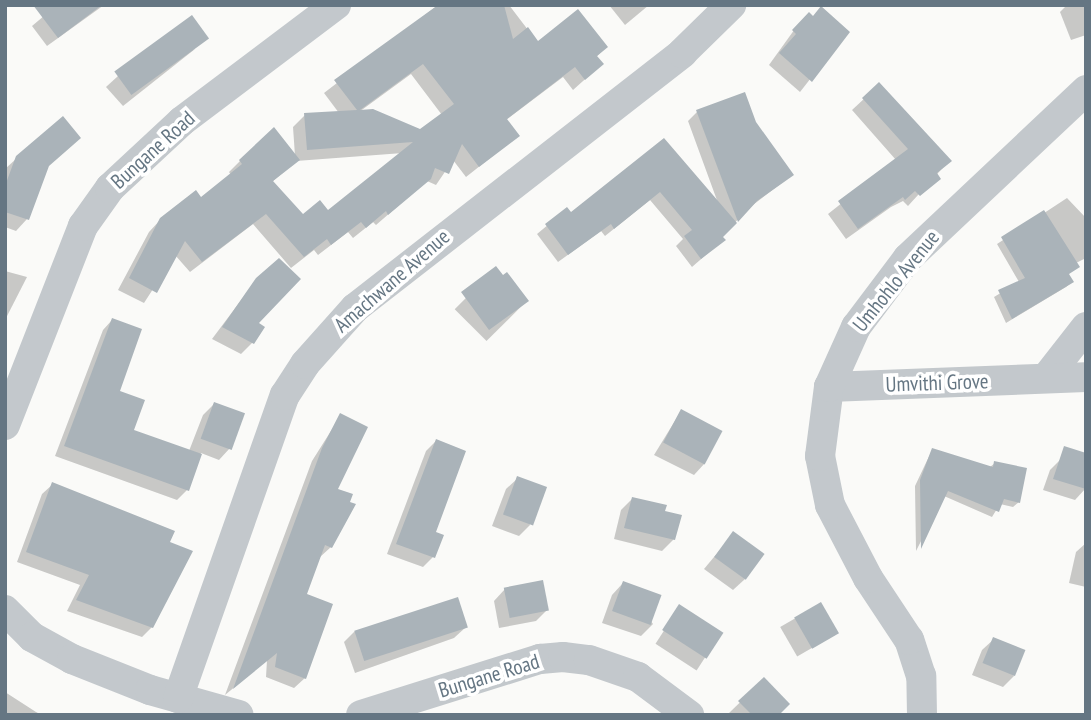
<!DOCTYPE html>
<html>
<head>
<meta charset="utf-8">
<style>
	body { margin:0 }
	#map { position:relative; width:1091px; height:720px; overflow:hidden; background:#fafaf8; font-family:"PT Sans Narrow",sans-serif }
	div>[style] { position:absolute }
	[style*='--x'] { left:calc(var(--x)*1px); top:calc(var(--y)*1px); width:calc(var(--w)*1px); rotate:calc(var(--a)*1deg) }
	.shadow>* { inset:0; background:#0003; transform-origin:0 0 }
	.building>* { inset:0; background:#aab3b9; transform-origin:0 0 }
	.street>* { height:30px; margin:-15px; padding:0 15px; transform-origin:15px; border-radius:15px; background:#c3c8cc }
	span { translate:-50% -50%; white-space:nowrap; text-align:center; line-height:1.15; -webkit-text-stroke:7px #fff; paint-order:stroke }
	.street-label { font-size:21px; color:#657683 }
	.frame { position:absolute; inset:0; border:7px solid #657683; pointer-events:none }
</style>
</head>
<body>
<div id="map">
	<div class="shadow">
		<div style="clip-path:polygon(57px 5px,104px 5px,47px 46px,32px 26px)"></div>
		<div style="clip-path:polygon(evenodd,438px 5px,509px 5px,538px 43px,606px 47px,596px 57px,602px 64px,573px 90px,563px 77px,506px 120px,518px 136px,466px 177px,453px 160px,436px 185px,427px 181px,376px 225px,373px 222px,353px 238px,348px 232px,318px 255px,314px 250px,291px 268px,253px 224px,190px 272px,175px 255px,144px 303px,118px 290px,149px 232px,161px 219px,201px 200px,231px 175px,229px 172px,240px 161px,295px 156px,293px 127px,305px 115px,339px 113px,324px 93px,438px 5px,411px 74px,442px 115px,420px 131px,359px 112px,411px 74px,438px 5px,403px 153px,328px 213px,303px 216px,272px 182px,296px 161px,403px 153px)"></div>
		<div style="clip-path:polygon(609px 5px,649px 5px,625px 25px)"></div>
		<div style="clip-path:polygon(1067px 5px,1086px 5px,1086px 35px,1071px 40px,1060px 12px)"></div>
		<div style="clip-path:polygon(797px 26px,847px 32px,800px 92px,769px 65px)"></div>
		<div style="clip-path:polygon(195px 49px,123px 106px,106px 87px,118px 76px)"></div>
		<div style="clip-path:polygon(879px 85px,949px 161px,908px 206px,903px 201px,891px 207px,846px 239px,828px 214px,896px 160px,852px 110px)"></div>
		<div style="clip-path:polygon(697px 112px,754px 123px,792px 175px,749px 208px,721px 237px,723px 240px,692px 267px,676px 246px,683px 239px,650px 200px,605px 236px,601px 231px,558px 262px,537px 234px,567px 209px,571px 215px,664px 141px,718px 203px,688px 121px)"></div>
		<div style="clip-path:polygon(17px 158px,46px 168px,27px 219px,16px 231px,5px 227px,5px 169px)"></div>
		<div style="clip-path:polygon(1067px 198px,1086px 218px,1086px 258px,1076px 263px,1078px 266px,1067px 275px,1072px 282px,1066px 287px,1006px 323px,994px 297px,1019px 282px,997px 244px)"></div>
		<div style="left:495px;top:269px;width:45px;height:57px;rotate:45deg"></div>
		<div style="clip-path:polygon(5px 271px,27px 277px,5px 320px)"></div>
		<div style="clip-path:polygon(257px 279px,257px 323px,252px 343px,241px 354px,212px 339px)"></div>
		<div style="clip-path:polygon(112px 320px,118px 393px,132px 431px,189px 451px,203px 415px,214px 404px,230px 448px,219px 460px,201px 453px,187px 490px,177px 500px,55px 456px,103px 330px)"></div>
		<div style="clip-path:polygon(681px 411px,705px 463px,694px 475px,654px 455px)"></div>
		<div style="clip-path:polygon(341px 415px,331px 547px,320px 557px,304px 595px,305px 678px,294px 688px,266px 677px,267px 660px,225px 695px,312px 461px)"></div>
		<div style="clip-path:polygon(436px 441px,433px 557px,423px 567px,387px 554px,426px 451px)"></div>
		<div style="clip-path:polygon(932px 450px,990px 467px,995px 463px,1019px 502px,1013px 507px,1000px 504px,992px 517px,944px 496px,916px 551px,915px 486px)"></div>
		<div style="clip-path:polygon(1061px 459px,1086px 488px,1075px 500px,1043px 490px,1050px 470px)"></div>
		<div style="clip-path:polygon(518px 478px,530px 525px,519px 536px,492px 526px,506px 489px)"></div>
		<div style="clip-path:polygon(53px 484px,168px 542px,152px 627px,142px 637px,67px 611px,80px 585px,17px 562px,42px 494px)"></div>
		<div style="clip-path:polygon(632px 499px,663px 512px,674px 539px,662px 551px,614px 539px,621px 510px)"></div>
		<div style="clip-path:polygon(734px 533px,745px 579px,733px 590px,704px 569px)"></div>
		<div style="clip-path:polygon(1086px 543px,1086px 587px,1069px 583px,1076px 552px)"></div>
		<div style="clip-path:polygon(623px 583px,653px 624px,641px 636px,602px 623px,612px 595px)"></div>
		<div style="clip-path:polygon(505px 589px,548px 609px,536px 621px,499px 628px,494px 601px)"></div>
		<div style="left:820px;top:604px;width:34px;height:46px;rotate:60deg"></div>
		<div style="left:680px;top:606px;width:49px;height:45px;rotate:33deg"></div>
		<div style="clip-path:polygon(466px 627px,454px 638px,355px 673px,344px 642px,355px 631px)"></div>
		<div style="clip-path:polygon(994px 639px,1014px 676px,1003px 687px,972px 675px,982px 650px)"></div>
		<div style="clip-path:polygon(764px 679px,777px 715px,729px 715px,728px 714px)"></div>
		<div style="clip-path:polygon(5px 692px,36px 712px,42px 715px,5px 715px)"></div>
	</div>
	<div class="building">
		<div style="clip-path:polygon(33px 5px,102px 5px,58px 38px)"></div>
		<div style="clip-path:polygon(evenodd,438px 5px,504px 5px,513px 39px,528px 27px,538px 41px,578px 9px,608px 47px,597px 56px,604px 64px,585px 80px,575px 67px,507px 119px,520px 136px,479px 167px,462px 144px,449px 174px,435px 168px,431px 179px,388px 215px,386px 211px,366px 228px,361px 222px,331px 245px,327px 239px,304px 257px,266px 214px,202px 262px,185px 241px,157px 293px,129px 278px,160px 218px,196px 190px,201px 197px,242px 164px,239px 160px,274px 127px,300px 160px,273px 181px,303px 214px,320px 200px,328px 210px,413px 142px,307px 150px,304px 113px,357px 110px,334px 80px,438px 5px,423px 64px,454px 104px,420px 129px,373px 109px,360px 110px,423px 64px)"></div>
		<div style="clip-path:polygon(821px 6px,850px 32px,812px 82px,779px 53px,796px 34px,792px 30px,809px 12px,813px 16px)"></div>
		<div style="left:192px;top:15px;width:29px;height:96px;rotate:54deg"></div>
		<div style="clip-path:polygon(879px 82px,952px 161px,937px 173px,941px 179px,920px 196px,915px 191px,905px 200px,903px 197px,858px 229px,838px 201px,908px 149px,862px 98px)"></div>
		<div style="clip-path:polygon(745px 92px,756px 122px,794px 175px,757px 201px,738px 222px,696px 110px)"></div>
		<div style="clip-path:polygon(63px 116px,81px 138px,49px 166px,29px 220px,5px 212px,5px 186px,16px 156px)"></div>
		<div style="clip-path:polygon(664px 138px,737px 223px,723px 237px,726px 240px,701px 259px,684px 236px,692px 230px,660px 192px,614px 229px,611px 224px,568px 255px,545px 224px,567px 207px,571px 212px)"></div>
		<div style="clip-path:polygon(1044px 210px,1080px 267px,1069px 274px,1074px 282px,1012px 319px,998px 290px,1025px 278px,1001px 237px)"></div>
		<div style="clip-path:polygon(279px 258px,301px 279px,259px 323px,265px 327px,254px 344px,222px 327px,256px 278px)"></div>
		<div style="clip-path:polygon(496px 266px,503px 275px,507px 272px,529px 301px,489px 330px,461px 292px)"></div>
		<div style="clip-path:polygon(112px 318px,142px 329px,120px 391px,145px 400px,134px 430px,202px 454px,189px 491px,64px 446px)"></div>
		<div style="left:214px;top:402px;width:33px;height:39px;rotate:20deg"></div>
		<div style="left:681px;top:409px;width:47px;height:38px;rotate:28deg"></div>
		<div style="clip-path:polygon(340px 413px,368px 427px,338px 489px,353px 494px,350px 502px,356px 504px,332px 548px,325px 545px,307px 594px,333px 604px,306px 679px,275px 667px,277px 653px,233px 689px,322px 448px)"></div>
		<div style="clip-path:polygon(436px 439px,466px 451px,436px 532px,444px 535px,435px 558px,396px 544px)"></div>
		<div style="clip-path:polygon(1064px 446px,1086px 453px,1086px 489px,1053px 479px)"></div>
		<div style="clip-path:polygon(932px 448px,993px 467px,994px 461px,1027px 468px,1020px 503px,1004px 499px,999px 512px,948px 491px,921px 549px,920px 480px)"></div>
		<div style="left:517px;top:476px;width:32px;height:41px;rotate:20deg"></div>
		<div style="clip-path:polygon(52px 482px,175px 531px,170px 542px,193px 551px,153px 628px,76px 600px,89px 575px,26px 552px)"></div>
		<div style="clip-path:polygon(632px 497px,667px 505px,665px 511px,682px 515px,675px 540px,624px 528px)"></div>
		<div style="left:733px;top:531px;width:39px;height:32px;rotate:36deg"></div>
		<div style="left:543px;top:580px;width:31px;height:40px;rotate:79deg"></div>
		<div style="left:623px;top:581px;width:41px;height:32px;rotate:20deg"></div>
		<div style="left:458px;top:597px;width:32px;height:109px;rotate:72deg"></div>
		<div style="left:821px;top:602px;width:36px;height:31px;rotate:60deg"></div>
		<div style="left:679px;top:604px;width:53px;height:31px;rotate:33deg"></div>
		<div style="left:993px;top:637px;width:35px;height:28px;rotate:22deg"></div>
		<div style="clip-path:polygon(764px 677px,790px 704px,779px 715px,752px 715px,738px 701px)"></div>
	</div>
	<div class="street">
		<div style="--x:1046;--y:378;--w:65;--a:-51.9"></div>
		<div style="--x:829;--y:387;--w:257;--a:-2.2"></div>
		<div style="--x:5;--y:425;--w:214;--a:-68.6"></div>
		<div style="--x:83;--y:226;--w:47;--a:-54.6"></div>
		<div style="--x:110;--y:188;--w:98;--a:-42.9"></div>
		<div style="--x:182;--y:121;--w:193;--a:-37"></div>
		<div style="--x:5;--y:610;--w:38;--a:45"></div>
		<div style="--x:32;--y:637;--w:46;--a:28.8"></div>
		<div style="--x:72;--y:659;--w:84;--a:21.7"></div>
		<div style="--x:150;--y:690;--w:92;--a:15.7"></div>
		<div style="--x:178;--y:698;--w:321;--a:-70.6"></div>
		<div style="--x:285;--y:395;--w:37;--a:-57"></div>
		<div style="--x:305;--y:364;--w:75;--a:-48.2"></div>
		<div style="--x:355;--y:308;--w:415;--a:-37.9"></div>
		<div style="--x:682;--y:53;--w:69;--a:-44.4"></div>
		<div style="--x:361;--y:715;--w:188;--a:-17.4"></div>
		<div style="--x:540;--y:659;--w:23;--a:-5"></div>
		<div style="--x:563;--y:657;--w:26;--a:7"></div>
		<div style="--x:589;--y:660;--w:52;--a:19.1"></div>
		<div style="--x:638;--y:677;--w:64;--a:36.7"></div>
		<div style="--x:922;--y:715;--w:39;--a:-91"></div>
		<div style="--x:921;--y:676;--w:38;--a:-108"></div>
		<div style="--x:909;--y:640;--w:74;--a:-123.5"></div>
		<div style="--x:868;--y:578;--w:82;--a:-117.5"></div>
		<div style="--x:830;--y:505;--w:50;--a:-101.5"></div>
		<div style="--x:820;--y:456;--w:70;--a:-82.6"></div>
		<div style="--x:829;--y:387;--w:66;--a:-65.8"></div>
		<div style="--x:856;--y:327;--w:86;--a:-53"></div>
		<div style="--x:908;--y:258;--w:245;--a:-43.3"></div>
	</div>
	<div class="street-label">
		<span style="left:153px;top:150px;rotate:-42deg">Bungane Road</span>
		<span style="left:392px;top:281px;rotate:-41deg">Amachwane Avenue</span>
		<span style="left:896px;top:281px;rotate:-51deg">Umhohlo Avenue</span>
		<span style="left:937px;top:383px;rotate:-2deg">Umvithi Grove</span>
		<span style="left:489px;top:676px;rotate:-17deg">Bungane Road</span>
	</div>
	<div class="frame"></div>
</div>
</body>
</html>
